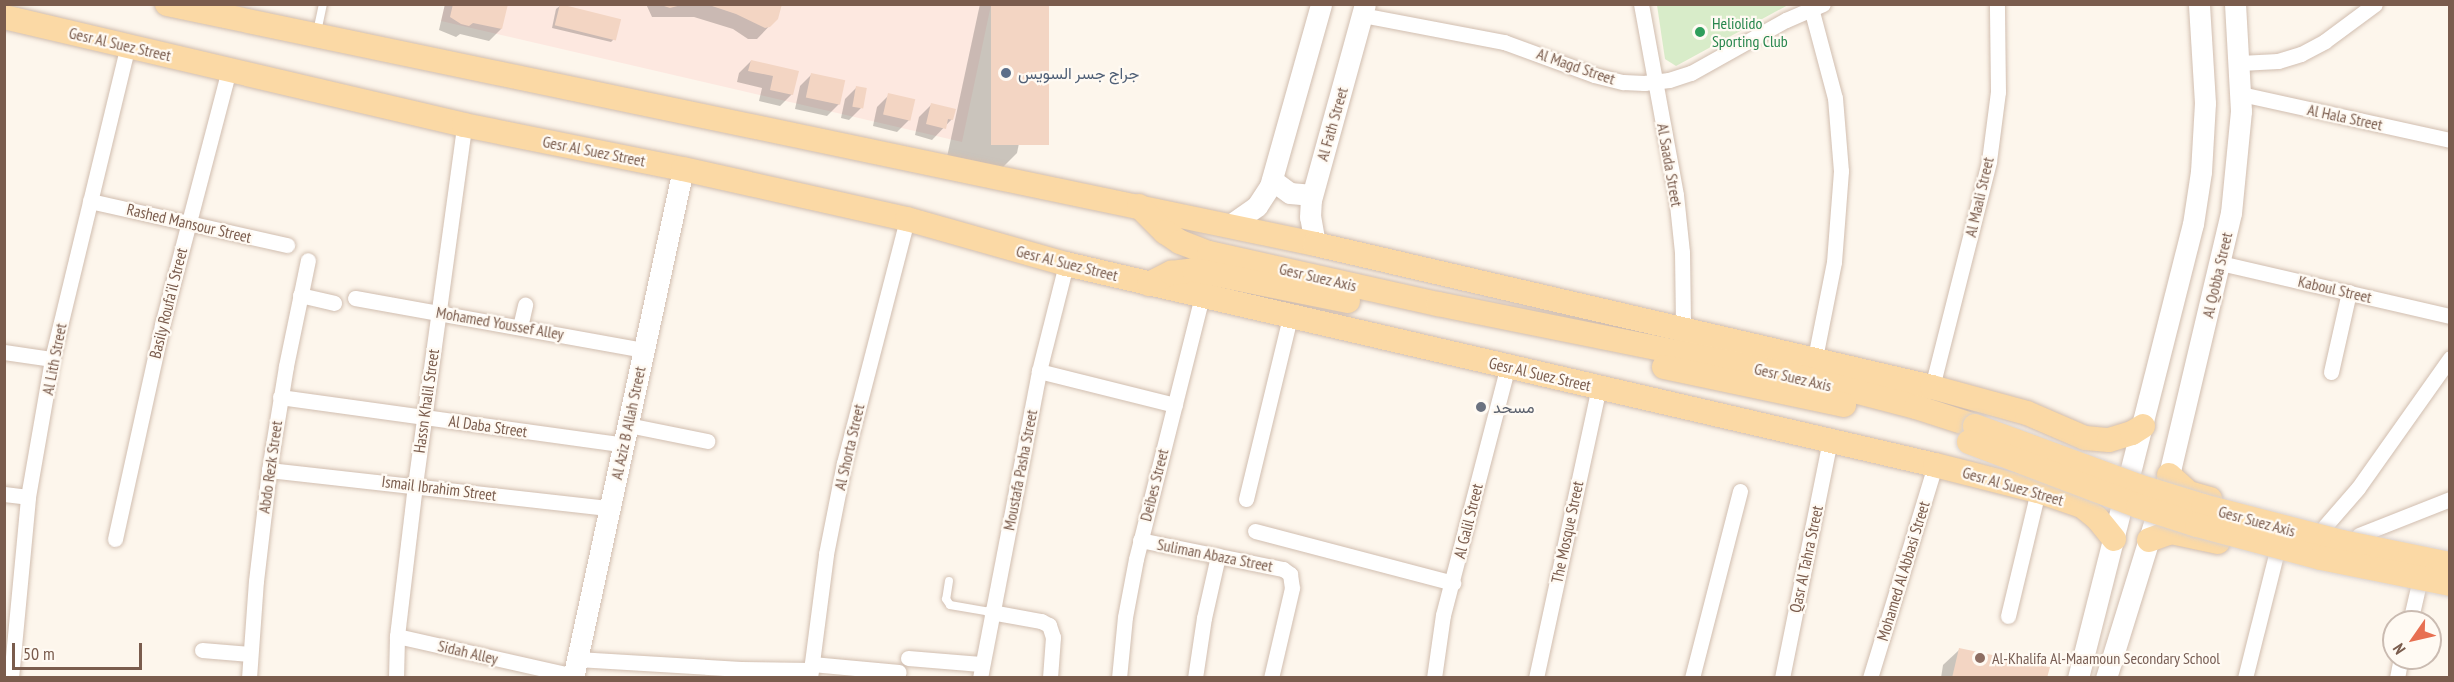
<!DOCTYPE html>
<html>
<head>
<meta charset="utf-8">
<style>
	body { margin:0 }
	#map { position:relative; width:2454px; height:682px; overflow:hidden; background:#fdf6ec; font-family:"PT Sans Narrow",Vazirmatn,sans-serif }
	div>[style] { position:absolute }
	[style*='--x'] { left:calc(var(--x)*1px); top:calc(var(--y)*1px); width:calc(var(--w)*1px); rotate:calc(var(--a)*1deg) }
	.commercial>* { inset:0; background:#fde8e0 }
	.green>* { inset:0; background:#d8ecc9 }
	.shadow>* { inset:0; background:#0003 }
	.building>* { inset:0; background:#f3d5c3; transform-origin:0 0 }
	.roads { filter:drop-shadow(0 0 2px #d1beb0) drop-shadow(0 0 2px #d1beb0) }
	.lane>* { height:8px; margin:-4px; padding:0 4px; transform-origin:4px; border-radius:4px; background:#fff }
	.street>* { height:15px; margin:-7.5px; padding:0 7.5px; transform-origin:7.5px; border-radius:7.5px; background:#fff }
	.secondary>* { height:21px; margin:-10.5px; padding:0 10.5px; transform-origin:10.5px; border-radius:10.5px; background:#fff }
	.primary>* { height:24px; margin:-12px; padding:0 12px; transform-origin:12px; border-radius:12px; background:#fbd9a5 }
	.bridges { filter:drop-shadow(0 0 2px #dad1cd) drop-shadow(0 0 2px #dad1cd) }
	.primary-bridge>* { height:24px; margin:-12px; padding:0 12px; transform-origin:12px; border-radius:12px; background:#fbd9a5 }
	.dots>* { width:16px; height:16px; translate:-50% -50%; box-sizing:border-box; border:3px solid #fffaf3; border-radius:50% }
	span { translate:-50% -50%; white-space:nowrap; text-align:center; line-height:1.15; -webkit-text-stroke:4.5px #fffaf3; paint-order:stroke }
	.leisure-label { font-size:16px; color:#27864d }
	.left { translate:0 -50%; text-align:left }
	.street-label { font-size:16px; color:#7a5c4d }
	.service-label { font-size:16px; color:#4e5e75 }
	.worship-label { font-size:16px; color:#5b616d }
	.education-label { font-size:16px; color:#785e54 }
	.frame { position:absolute; inset:0; border:6px solid #7a5c4d; pointer-events:none }
	.north { position:absolute; left:2382px; top:610px; width:60px; height:60px; box-sizing:border-box; background:#fffaf3; border:2px solid #cabbb1; border-radius:50%; rotate:236deg; font-size:16px; font-weight:700; line-height:24px; text-align:center; color:#7a5c4d }
	.north::after { content:''; display:block; margin:auto; width:21px; height:27px; background:#e76f51; clip-path:polygon(50% 0,100% 100%,50% 72%,0 100%) }
	.scale { position:absolute; left:12px; top:643px; width:130px; height:27px; box-sizing:border-box; border:3px solid #7a5c4d; border-top:0; padding-left:8px; font-size:18px; line-height:21px; white-space:nowrap; color:#7a5c4d; -webkit-text-stroke:4px #fffaf3; paint-order:stroke }
</style>
</head>
<body>
<div id="map">
	<div class="commercial">
		<div style="clip-path:polygon(445px 4px,991px 5px,962px 142px,441px 21px)"></div>
	</div>
	<div class="green">
		<div style="clip-path:polygon(1657px 5px,1657px 4px,1788px 5px,1676px 66px,1665px 59px)"></div>
	</div>
	<div class="shadow">
		<div style="clip-path:polygon(506px 4px,501px 29px,489px 41px,460px 34px,456px 37px,439px 30px,445px 4px)"></div>
		<div style="clip-path:polygon(646px 4px,780px 4px,777px 18px,757px 39px,748px 39px,733px 29px,694px 17px,652px 17px)"></div>
		<div style="clip-path:polygon(980px 4px,1048px 4px,1017px 153px,1001px 169px,947px 157px)"></div>
		<div style="clip-path:polygon(560px 6px,615px 38px,611px 42px,552px 28px,556px 9px)"></div>
		<div style="clip-path:polygon(751px 61px,797px 72px,792px 94px,780px 106px,759px 101px,762px 88px,737px 82px,739px 73px)"></div>
		<div style="clip-path:polygon(812px 74px,839px 104px,827px 116px,795px 109px,800px 86px)"></div>
		<div style="clip-path:polygon(857px 87px,861px 108px,849px 120px,841px 118px,845px 99px)"></div>
		<div style="clip-path:polygon(889px 95px,913px 100px,909px 120px,897px 132px,873px 126px,877px 107px)"></div>
		<div style="clip-path:polygon(931px 105px,952px 119px,932px 140px,915px 135px,919px 117px)"></div>
		<div style="clip-path:polygon(1959px 650px,2046px 678px,1941px 678px,1943px 665px)"></div>
	</div>
	<div class="building">
		<div style="clip-path:polygon(453px 4px,508px 4px,502px 29px,473px 23px,469px 26px,461px 24px,450px 17px)"></div>
		<div style="left:560px;top:4px;width:63px;height:22px;rotate:14deg"></div>
		<div style="clip-path:polygon(685px 4px,670px 8px,661px 5px,661px 4px)"></div>
		<div style="clip-path:polygon(706px 4px,782px 4px,778px 19px,770px 27px,765px 28px,736px 14px)"></div>
		<div style="left:991px;top:4px;width:58px;height:141px"></div>
		<div style="clip-path:polygon(751px 60px,799px 71px,793px 95px,770px 90px,773px 76px,748px 71px)"></div>
		<div style="left:811px;top:73px;width:35px;height:25px;rotate:12deg"></div>
		<div style="left:856px;top:86px;width:11px;height:21px;rotate:10deg"></div>
		<div style="left:888px;top:93px;width:28px;height:22px;rotate:13deg"></div>
		<div style="clip-path:polygon(931px 103px,956px 109px,953px 120px,948px 119px,946px 129px,926px 124px)"></div>
		<div style="clip-path:polygon(1959px 648px,2050px 667px,2047px 678px,1952px 678px)"></div>
	</div>
	<div class="roads">
		<div class="lane">
			<div style="--x:317;--y:32;--w:29;--a:-78"></div>
			<div style="--x:949;--y:581;--w:18;--a:99"></div>
			<div style="--x:946;--y:599;--w:7;--a:56"></div>
			<div style="--x:950;--y:605;--w:42;--a:9.7"></div>
		</div>
		<div class="street">
			<div style="--x:1641;--y:4;--w:194;--a:79.6"></div>
			<div style="--x:1676;--y:195;--w:57;--a:84"></div>
			<div style="--x:1682;--y:252;--w:76;--a:89.2"></div>
			<div style="--x:1811;--y:8;--w:93;--a:75.1"></div>
			<div style="--x:1835;--y:98;--w:73;--a:85.3"></div>
			<div style="--x:1841;--y:171;--w:91;--a:94.4"></div>
			<div style="--x:1834;--y:262;--w:98;--a:101.2"></div>
			<div style="--x:1362;--y:15;--w:145;--a:10.8"></div>
			<div style="--x:1504;--y:42;--w:96;--a:20.1"></div>
			<div style="--x:1594;--y:75;--w:30;--a:14"></div>
			<div style="--x:1623;--y:82;--w:21;--a:3"></div>
			<div style="--x:1644;--y:83;--w:25;--a:-7"></div>
			<div style="--x:1669;--y:80;--w:23;--a:-18"></div>
			<div style="--x:1691;--y:73;--w:109;--a:-29.2"></div>
			<div style="--x:1786;--y:20;--w:40;--a:-23.4"></div>
			<div style="--x:2240;--y:63;--w:38;--a:-3"></div>
			<div style="--x:2278;--y:61;--w:24;--a:-17"></div>
			<div style="--x:2301;--y:54;--w:27;--a:-28"></div>
			<div style="--x:2325;--y:41;--w:62;--a:-36.5"></div>
			<div style="--x:2241;--y:94;--w:214;--a:12.4"></div>
			<div style="--x:90;--y:201;--w:202;--a:12.6"></div>
			<div style="--x:2220;--y:263;--w:236;--a:13"></div>
			<div style="--x:300;--y:295;--w:35;--a:13"></div>
			<div style="--x:355;--y:298;--w:294;--a:10.2"></div>
			<div style="--x:520;--y:327;--w:23;--a:-77"></div>
			<div style="--x:4;--y:352;--w:49;--a:8.3"></div>
			<div style="--x:1039;--y:371;--w:140;--a:14"></div>
			<div style="--x:2331;--y:372;--w:82;--a:-77.3"></div>
			<div style="--x:1932;--y:387;--w:233;--a:-75.8"></div>
			<div style="--x:1989;--y:161;--w:70;--a:-82.6"></div>
			<div style="--x:1998;--y:92;--w:88;--a:-90.7"></div>
			<div style="--x:280;--y:397;--w:347;--a:7.9"></div>
			<div style="--x:628;--y:425;--w:81;--a:11.4"></div>
			<div style="--x:269;--y:470;--w:343;--a:6.4"></div>
			<div style="--x:4;--y:494;--w:24;--a:7"></div>
			<div style="--x:1246;--y:499;--w:187;--a:-76.4"></div>
			<div style="--x:2325;--y:526;--w:50;--a:-49"></div>
			<div style="--x:2358;--y:488;--w:159;--a:-54.7"></div>
			<div style="--x:1255;--y:531;--w:205;--a:14.7"></div>
			<div style="--x:2359;--y:535;--w:98;--a:-21.6"></div>
			<div style="--x:115;--y:539;--w:219;--a:-77.6"></div>
			<div style="--x:162;--y:325;--w:265;--a:-75.3"></div>
			<div style="--x:1140;--y:540;--w:146;--a:11.5"></div>
			<div style="--x:1283;--y:569;--w:9;--a:36"></div>
			<div style="--x:1290;--y:574;--w:14;--a:82"></div>
			<div style="--x:1292;--y:588;--w:92;--a:103.1"></div>
			<div style="--x:991;--y:612;--w:51;--a:10.2"></div>
			<div style="--x:1041;--y:621;--w:9;--a:27"></div>
			<div style="--x:1049;--y:625;--w:13;--a:72"></div>
			<div style="--x:1053;--y:637;--w:41;--a:94.2"></div>
			<div style="--x:2008;--y:616;--w:129;--a:-76.5"></div>
			<div style="--x:2410;--y:622;--w:37;--a:-77"></div>
			<div style="--x:397;--y:636;--w:181;--a:12.7"></div>
			<div style="--x:202;--y:650;--w:48;--a:4.8"></div>
			<div style="--x:908;--y:658;--w:73;--a:4.7"></div>
			<div style="--x:577;--y:659;--w:164;--a:3.5"></div>
			<div style="--x:741;--y:669;--w:70;--a:0.8"></div>
			<div style="--x:812;--y:664;--w:87;--a:5.3"></div>
			<div style="--x:11;--y:678;--w:182;--a:-84.6"></div>
			<div style="--x:28;--y:497;--w:140;--a:-80.1"></div>
			<div style="--x:52;--y:359;--w:322;--a:-76.4"></div>
			<div style="--x:249;--y:678;--w:97;--a:-85.9"></div>
			<div style="--x:256;--y:581;--w:112;--a:-83.3"></div>
			<div style="--x:269;--y:470;--w:105;--a:-80.7"></div>
			<div style="--x:286;--y:366;--w:108;--a:-78.3"></div>
			<div style="--x:396;--y:678;--w:42;--a:-88.6"></div>
			<div style="--x:397;--y:636;--w:152;--a:-83.2"></div>
			<div style="--x:415;--y:485;--w:363;--a:-82.2"></div>
			<div style="--x:810;--y:678;--w:125;--a:-82.6"></div>
			<div style="--x:826;--y:554;--w:93;--a:-78.8"></div>
			<div style="--x:844;--y:463;--w:252;--a:-75.5"></div>
			<div style="--x:980;--y:678;--w:313;--a:-79.1"></div>
			<div style="--x:1039;--y:371;--w:110;--a:-75.8"></div>
			<div style="--x:1119;--y:678;--w:61;--a:-84.4"></div>
			<div style="--x:1125;--y:617;--w:59;--a:-79.3"></div>
			<div style="--x:1136;--y:559;--w:271;--a:-75.9"></div>
			<div style="--x:1195;--y:678;--w:61;--a:-81.5"></div>
			<div style="--x:1204;--y:618;--w:64;--a:-77.3"></div>
			<div style="--x:1434;--y:678;--w:64;--a:-81.9"></div>
			<div style="--x:1443;--y:615;--w:257;--a:-75.4"></div>
			<div style="--x:1536;--y:678;--w:298;--a:-77.8"></div>
			<div style="--x:1692;--y:678;--w:193;--a:-75.6"></div>
			<div style="--x:1782;--y:678;--w:242;--a:-78.6"></div>
			<div style="--x:1870;--y:678;--w:223;--a:-73"></div>
			<div style="--x:2245;--y:678;--w:127;--a:-75.9"></div>
			<div style="--x:2397;--y:678;--w:20;--a:-79"></div>
		</div>
		<div class="secondary">
			<div style="--x:1272;--y:180;--w:22;--a:36"></div>
			<div style="--x:1290;--y:193;--w:22;--a:5"></div>
			<div style="--x:1230;--y:225;--w:33;--a:-35"></div>
			<div style="--x:1257;--y:206;--w:24;--a:-57"></div>
			<div style="--x:1270;--y:186;--w:189;--a:-74.3"></div>
			<div style="--x:1315;--y:244;--w:27;--a:-100"></div>
			<div style="--x:1310;--y:217;--w:17;--a:-87"></div>
			<div style="--x:1311;--y:200;--w:203;--a:-74.6"></div>
			<div style="--x:573;--y:678;--w:521;--a:-77.81"></div>
			<div style="--x:2078;--y:678;--w:468;--a:-75.8"></div>
			<div style="--x:2193;--y:224;--w:53;--a:-81.3"></div>
			<div style="--x:2201;--y:172;--w:69;--a:-86.7"></div>
			<div style="--x:2205;--y:103;--w:99;--a:-93.5"></div>
			<div style="--x:2106;--y:678;--w:213;--a:-72.8"></div>
			<div style="--x:2169;--y:475;--w:269;--a:-76.7"></div>
			<div style="--x:2231;--y:213;--w:102;--a:-84.4"></div>
			<div style="--x:2241;--y:111;--w:107;--a:-93.2"></div>
		</div>
		<div class="primary">
			<div style="--x:167;--y:4;--w:1173;--a:11.81"></div>
			<div style="--x:1315;--y:244;--w:633;--a:13.05"></div>
			<div style="--x:1932;--y:387;--w:98;--a:15.3"></div>
			<div style="--x:2027;--y:413;--w:63;--a:23.3"></div>
			<div style="--x:2085;--y:438;--w:24;--a:5"></div>
			<div style="--x:2109;--y:440;--w:24;--a:-17"></div>
			<div style="--x:2132;--y:433;--w:13;--a:-32"></div>
			<div style="--x:4;--y:17;--w:473;--a:13.2"></div>
			<div style="--x:464;--y:125;--w:223;--a:11.4"></div>
			<div style="--x:683;--y:169;--w:230;--a:12.6"></div>
			<div style="--x:907;--y:219;--w:165;--a:15.8"></div>
			<div style="--x:1066;--y:264;--w:892;--a:13.02"></div>
			<div style="--x:1935;--y:465;--w:106;--a:14.2"></div>
			<div style="--x:2038;--y:491;--w:46;--a:18.8"></div>
			<div style="--x:2082;--y:506;--w:19;--a:39"></div>
			<div style="--x:2097;--y:518;--w:27;--a:51"></div>
			<div style="--x:1139;--y:206;--w:37;--a:45"></div>
			<div style="--x:1165;--y:232;--w:18;--a:34"></div>
			<div style="--x:1180;--y:242;--w:31;--a:21"></div>
			<div style="--x:1209;--y:253;--w:235;--a:12.6"></div>
			<div style="--x:1438;--y:304;--w:369;--a:11.4"></div>
			<div style="--x:1800;--y:377;--w:120;--a:14.5"></div>
			<div style="--x:1916;--y:407;--w:62;--a:17.9"></div>
			<div style="--x:1149;--y:284;--w:25;--a:-27"></div>
			<div style="--x:1171;--y:273;--w:23;--a:-7"></div>
			<div style="--x:1194;--y:270;--w:157;--a:11.4"></div>
			<div style="--x:1664;--y:367;--w:184;--a:11.9"></div>
			<div style="--x:2169;--y:475;--w:27;--a:42"></div>
			<div style="--x:2189;--y:493;--w:22;--a:16"></div>
			<div style="--x:2149;--y:540;--w:23;--a:-20"></div>
			<div style="--x:2171;--y:532;--w:48;--a:12"></div>
		</div>
	</div>
	<div class="bridges">
		<div class="primary-bridge">
			<div style="--x:1975;--y:426;--w:174;--a:20.2"></div>
			<div style="--x:2138;--y:486;--w:68;--a:17.1"></div>
			<div style="--x:2203;--y:506;--w:144;--a:14.5"></div>
			<div style="--x:2342;--y:542;--w:110;--a:11.5"></div>
			<div style="--x:1969;--y:442;--w:181;--a:20.7"></div>
			<div style="--x:2138;--y:506;--w:62;--a:17.9"></div>
			<div style="--x:2197;--y:525;--w:128;--a:14.9"></div>
			<div style="--x:2321;--y:558;--w:132;--a:11.4"></div>
		</div>
	</div>
	<div class="dots">
		<div style="left:1700px;top:32px;background:#2e9e5b"></div>
		<div style="left:1006px;top:73px;background:#5c6f8a"></div>
		<div style="left:1481px;top:407px;background:#6b7280"></div>
		<div style="left:1980px;top:658px;background:#8d6e63"></div>
	</div>
	<div class="leisure-label">
		<span class="left" style="left:1712px;top:32px">Heliolido<br>Sporting Club</span>
	</div>
	<div class="street-label">
		<span style="left:120px;top:44px;rotate:13deg">Gesr Al Suez Street</span>
		<span style="left:1576px;top:66px;rotate:19deg">Al Magd Street</span>
		<span style="left:2345px;top:117px;rotate:12deg">Al Hala Street</span>
		<span style="left:1332px;top:124px;rotate:-74deg">Al Fath Street</span>
		<span style="left:594px;top:151px;rotate:11deg">Gesr Al Suez Street</span>
		<span style="left:1670px;top:165px;rotate:80deg">Al Saada Street</span>
		<span style="left:1979px;top:197px;rotate:-77deg">Al Maali Street</span>
		<span style="left:189px;top:223px;rotate:13deg">Rashed Mansour Street</span>
		<span style="left:1067px;top:263px;rotate:14deg">Gesr Al Suez Street</span>
		<span style="left:2217px;top:275px;rotate:-77deg">Al Qobba Street</span>
		<span style="left:1318px;top:277px;rotate:13deg">Gesr Suez Axis</span>
		<span style="left:2335px;top:289px;rotate:13deg">Kaboul Street</span>
		<span style="left:168px;top:303px;rotate:-76deg">Basily Roufa'il Street</span>
		<span style="left:500px;top:323px;rotate:10deg">Mohamed Youssef Alley</span>
		<span style="left:54px;top:359px;rotate:-79deg">Al Lith Street</span>
		<span style="left:1540px;top:374px;rotate:13deg">Gesr Al Suez Street</span>
		<span style="left:1793px;top:377px;rotate:13deg">Gesr Suez Axis</span>
		<span style="left:426px;top:401px;rotate:-82deg">Hassn Khalil Street</span>
		<span style="left:628px;top:423px;rotate:-78deg">Al Aziz B Allah Street</span>
		<span style="left:488px;top:426px;rotate:8deg">Al Daba Street</span>
		<span style="left:849px;top:447px;rotate:-77deg">Al Shorta Street</span>
		<span style="left:270px;top:467px;rotate:-82deg">Abdo Rezk Street</span>
		<span style="left:1020px;top:470px;rotate:-79deg">Moustafa Pasha Street</span>
		<span style="left:1154px;top:485px;rotate:-76deg">Deibes Street</span>
		<span style="left:2013px;top:486px;rotate:16deg">Gesr Al Suez Street</span>
		<span style="left:439px;top:488px;rotate:7deg">Ismail Ibrahim Street</span>
		<span style="left:1468px;top:521px;rotate:-76deg">Al Galil Street</span>
		<span style="left:2257px;top:521px;rotate:15deg">Gesr Suez Axis</span>
		<span style="left:1567px;top:532px;rotate:-78deg">The Mosque Street</span>
		<span style="left:1215px;top:555px;rotate:11deg">Suliman Abaza Street</span>
		<span style="left:1806px;top:559px;rotate:-78deg">Qasr Al Tahra Street</span>
		<span style="left:1903px;top:571px;rotate:-73deg">Mohamed Al Abbasi Street</span>
		<span style="left:468px;top:652px;rotate:13deg">Sidah Alley</span>
	</div>
	<div class="service-label">
		<span class="left" style="left:1018px;top:73px">جراج جسر السويس</span>
	</div>
	<div class="worship-label">
		<span class="left" style="left:1493px;top:407px">مسحد</span>
	</div>
	<div class="education-label">
		<span class="left" style="left:1992px;top:658px">Al-Khalifa Al-Maamoun Secondary School</span>
	</div>
	<div class="frame"></div>
	<div class="north">N</div>
	<div class="scale">50 m</div>
</div>
</body>
</html>
